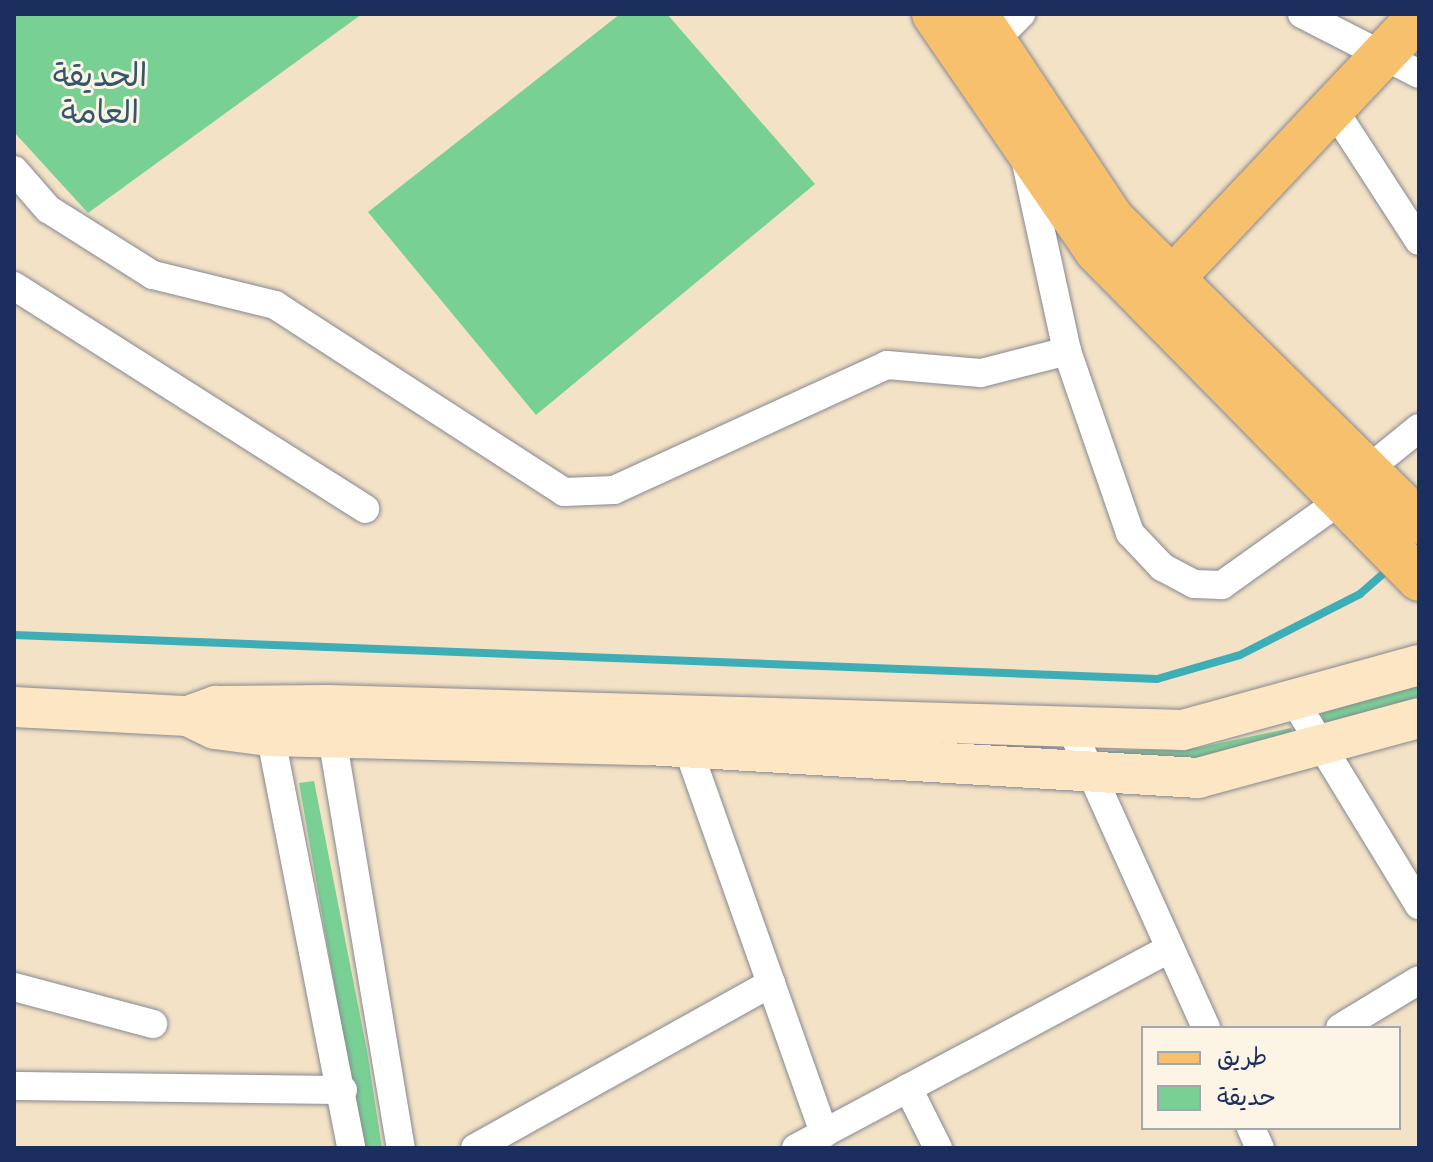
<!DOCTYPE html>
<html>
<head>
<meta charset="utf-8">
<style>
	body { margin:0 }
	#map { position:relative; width:1433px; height:1162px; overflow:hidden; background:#f3e2c5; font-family:"Indie Flower","Playpen Sans Arabic",sans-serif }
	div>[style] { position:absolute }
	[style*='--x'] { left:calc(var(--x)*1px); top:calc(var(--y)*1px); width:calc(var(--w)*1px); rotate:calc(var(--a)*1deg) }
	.green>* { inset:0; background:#79d095 }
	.stream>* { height:8px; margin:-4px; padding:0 4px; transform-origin:4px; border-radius:4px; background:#3daeb6 }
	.roads { filter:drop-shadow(0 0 2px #878892) drop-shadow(0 0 2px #878892) }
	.minor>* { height:28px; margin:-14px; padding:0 14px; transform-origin:14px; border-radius:14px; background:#fff }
	.secondary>* { height:40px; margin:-20px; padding:0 20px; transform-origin:20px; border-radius:20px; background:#fce6c4 }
	.primary>* { height:44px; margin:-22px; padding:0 22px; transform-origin:22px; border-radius:22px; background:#f7c06c }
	span { translate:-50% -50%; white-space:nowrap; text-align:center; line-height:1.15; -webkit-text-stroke:6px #fcf5e5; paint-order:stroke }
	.park-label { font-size:32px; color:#32576c }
	.frame { position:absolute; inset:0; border:16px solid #1b2f5e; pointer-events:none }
	.legend { position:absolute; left:1141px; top:1026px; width:260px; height:104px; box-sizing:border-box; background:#fcf5e5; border:2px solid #a2a6af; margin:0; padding:10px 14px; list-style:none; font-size:24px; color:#1b2f5e }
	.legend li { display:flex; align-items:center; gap:16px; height:40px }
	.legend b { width:40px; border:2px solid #a2a6af }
</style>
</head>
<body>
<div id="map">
	<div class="green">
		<div style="clip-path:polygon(14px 14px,362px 14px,88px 213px,14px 132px)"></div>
		<div style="clip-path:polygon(620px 14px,667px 14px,815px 184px,536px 415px,368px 212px)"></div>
		<div style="clip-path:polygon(1419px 683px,1419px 704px,1323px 730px,1322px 713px)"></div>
		<div style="clip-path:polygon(1291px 728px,1295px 744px,1206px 766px,1099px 759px,1102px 751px,1197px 748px)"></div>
		<div style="clip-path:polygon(314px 781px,367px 1051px,382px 1148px,363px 1148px,299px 783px)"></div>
	</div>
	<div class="stream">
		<div style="--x:14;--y:635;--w:1144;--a:2.2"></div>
		<div style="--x:1157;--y:679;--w:86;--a:-16.1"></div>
		<div style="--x:1240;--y:655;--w:135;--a:-26.9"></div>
		<div style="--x:1360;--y:594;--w:41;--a:-41.1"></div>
	</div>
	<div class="roads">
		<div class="minor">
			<div style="--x:1302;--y:14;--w:131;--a:27.1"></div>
			<div style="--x:993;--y:42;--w:40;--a:-45"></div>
			<div style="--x:1334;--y:110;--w:156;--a:57"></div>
			<div style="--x:1025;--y:158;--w:198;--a:77.7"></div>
			<div style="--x:1067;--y:351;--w:193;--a:70.9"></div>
			<div style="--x:1130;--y:533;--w:47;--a:46.7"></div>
			<div style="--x:1162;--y:567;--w:36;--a:28"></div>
			<div style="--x:1194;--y:584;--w:28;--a:2"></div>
			<div style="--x:1222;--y:585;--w:146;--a:-35.5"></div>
			<div style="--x:14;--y:170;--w:52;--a:48.9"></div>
			<div style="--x:48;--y:209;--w:124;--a:32.2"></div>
			<div style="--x:153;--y:275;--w:126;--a:13.8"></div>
			<div style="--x:275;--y:305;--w:344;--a:32.9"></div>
			<div style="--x:564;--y:492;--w:50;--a:-2.3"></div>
			<div style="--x:614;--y:490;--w:300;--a:-24.6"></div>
			<div style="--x:887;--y:365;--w:94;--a:4.9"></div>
			<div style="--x:981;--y:373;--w:89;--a:-14.3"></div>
			<div style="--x:14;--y:286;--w:416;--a:32.4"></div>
			<div style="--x:1366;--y:471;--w:68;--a:-39.1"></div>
			<div style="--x:1295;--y:702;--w:238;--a:58.6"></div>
			<div style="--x:267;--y:718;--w:438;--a:78.9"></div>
			<div style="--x:329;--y:719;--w:435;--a:80.5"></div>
			<div style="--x:1069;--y:724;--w:333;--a:65.7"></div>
			<div style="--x:687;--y:746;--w:411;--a:70.5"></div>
			<div style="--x:14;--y:987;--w:144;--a:14.9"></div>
			<div style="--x:1340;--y:1028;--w:92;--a:-31.3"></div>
			<div style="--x:14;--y:1086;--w:329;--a:0.7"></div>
			<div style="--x:908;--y:1088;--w:67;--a:63.4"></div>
			<div style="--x:1251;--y:1128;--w:22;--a:66"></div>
			<div style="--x:475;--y:1148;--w:339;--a:-29.1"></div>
			<div style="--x:796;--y:1148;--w:424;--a:-28.1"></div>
		</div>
		<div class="secondary">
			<div style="--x:14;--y:707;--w:174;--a:3"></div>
			<div style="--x:188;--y:716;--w:30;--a:-20"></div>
			<div style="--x:216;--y:706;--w:112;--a:-0.5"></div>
			<div style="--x:328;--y:705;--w:855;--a:1.67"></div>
			<div style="--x:1183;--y:730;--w:245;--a:-15.4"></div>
			<div style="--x:188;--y:716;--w:30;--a:26"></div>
			<div style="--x:215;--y:729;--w:53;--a:7.5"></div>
			<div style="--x:268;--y:736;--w:380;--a:1.4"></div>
			<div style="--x:648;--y:745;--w:551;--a:3.43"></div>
			<div style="--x:1198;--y:778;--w:229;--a:-15.2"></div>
		</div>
		<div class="primary">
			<div style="--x:934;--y:14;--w:288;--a:55.5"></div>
			<div style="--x:1097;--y:251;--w:460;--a:45.5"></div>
			<div style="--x:976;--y:14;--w:247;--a:56.4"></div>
			<div style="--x:1113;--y:220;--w:430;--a:44.6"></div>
			<div style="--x:1152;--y:300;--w:389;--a:-46.7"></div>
		</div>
	</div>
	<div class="park-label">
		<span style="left:100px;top:98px">الحديقة<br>العامة</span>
	</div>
	<div class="frame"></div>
	<ul class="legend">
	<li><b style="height:10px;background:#f7c06c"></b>طريق</li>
	<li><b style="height:22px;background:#79d095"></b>حديقة</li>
	</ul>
</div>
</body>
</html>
